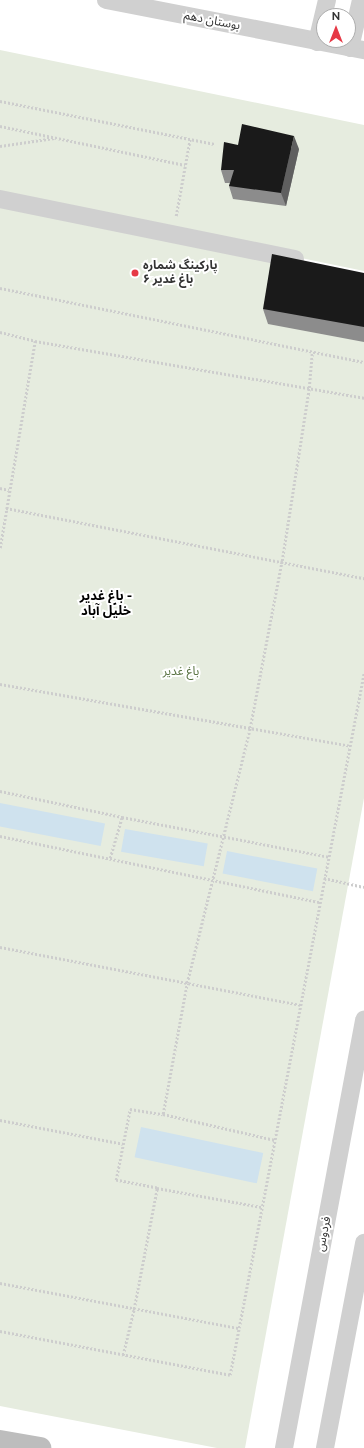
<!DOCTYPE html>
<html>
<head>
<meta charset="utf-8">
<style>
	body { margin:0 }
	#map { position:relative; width:364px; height:1448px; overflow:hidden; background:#fff; font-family:Raleway,"Noto Sans Arabic",sans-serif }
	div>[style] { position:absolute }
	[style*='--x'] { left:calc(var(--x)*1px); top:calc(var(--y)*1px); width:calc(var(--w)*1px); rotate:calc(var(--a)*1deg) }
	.green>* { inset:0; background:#e6ecdf }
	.water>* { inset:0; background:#cfe2ee; transform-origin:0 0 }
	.path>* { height:2.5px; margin-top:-1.25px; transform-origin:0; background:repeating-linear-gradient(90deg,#cdcdcd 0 2px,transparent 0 4px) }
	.minor>* { height:18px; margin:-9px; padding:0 9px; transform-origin:9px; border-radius:9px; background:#d0d0d0 }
	.secondary>* { height:22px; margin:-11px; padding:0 11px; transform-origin:11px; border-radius:11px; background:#bdbdbd }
	.wall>* { inset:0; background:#8c8c8c }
	.shaded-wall>* { inset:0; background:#5f5f5f }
	.building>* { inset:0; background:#1a1a1a }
	.dots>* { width:11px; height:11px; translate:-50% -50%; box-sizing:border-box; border:2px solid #fff; border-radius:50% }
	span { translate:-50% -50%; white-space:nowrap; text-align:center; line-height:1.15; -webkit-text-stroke:4px #fff; paint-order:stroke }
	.street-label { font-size:12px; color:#333 }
	.poi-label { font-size:12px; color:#333; font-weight:700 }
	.left { translate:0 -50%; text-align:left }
	.park-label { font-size:12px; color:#56703f }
	.neighbourhood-label { font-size:13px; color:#000; font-weight:700 }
	.north { position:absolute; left:316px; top:8px; width:40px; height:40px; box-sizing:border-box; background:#fff; border:1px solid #adadad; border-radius:50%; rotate:0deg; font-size:11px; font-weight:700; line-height:16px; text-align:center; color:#333 }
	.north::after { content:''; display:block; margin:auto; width:14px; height:18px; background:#e63946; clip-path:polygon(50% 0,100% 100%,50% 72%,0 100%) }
</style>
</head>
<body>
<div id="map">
	<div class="green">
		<div style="clip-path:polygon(0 50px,364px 125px,364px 271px,0 196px)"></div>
		<div style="clip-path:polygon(0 199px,364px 274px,364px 798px,245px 1448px,217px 1448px,0 1406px)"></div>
	</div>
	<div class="water">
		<div style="left:0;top:803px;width:107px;height:23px;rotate:11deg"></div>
		<div style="left:125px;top:829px;width:84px;height:23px;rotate:10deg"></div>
		<div style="left:227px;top:851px;width:92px;height:23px;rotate:11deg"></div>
		<div style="left:141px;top:1127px;width:125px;height:31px;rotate:12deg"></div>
	</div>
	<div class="path">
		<div style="--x:0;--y:101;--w:219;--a:11.3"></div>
		<div style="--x:0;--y:126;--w:189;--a:11.9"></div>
		<div style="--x:0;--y:146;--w:55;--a:-8.4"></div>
		<div style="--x:176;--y:216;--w:78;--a:-79.7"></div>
		<div style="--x:0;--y:288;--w:371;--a:11.5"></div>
		<div style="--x:0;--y:332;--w:36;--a:14"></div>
		<div style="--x:35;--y:341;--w:334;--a:9.8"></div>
		<div style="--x:0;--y:488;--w:9;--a:13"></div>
		<div style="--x:6;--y:508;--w:365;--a:11.1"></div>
		<div style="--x:0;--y:548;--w:210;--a:-80.4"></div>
		<div style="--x:0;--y:684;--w:355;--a:10"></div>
		<div style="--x:0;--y:791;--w:125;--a:12"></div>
		<div style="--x:122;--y:817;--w:211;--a:10.9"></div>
		<div style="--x:0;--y:836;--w:326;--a:11.7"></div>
		<div style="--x:110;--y:858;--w:43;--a:-73.7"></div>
		<div style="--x:324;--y:878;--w:41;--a:12.7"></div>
		<div style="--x:0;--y:947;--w:306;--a:10.9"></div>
		<div style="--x:163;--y:1114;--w:133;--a:-79.6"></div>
		<div style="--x:187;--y:983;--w:263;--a:-76.1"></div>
		<div style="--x:250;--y:728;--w:170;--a:-79.2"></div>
		<div style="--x:282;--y:561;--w:175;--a:-81.1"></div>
		<div style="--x:309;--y:388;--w:36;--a:-85"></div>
		<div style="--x:0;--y:1120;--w:125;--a:11"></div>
		<div style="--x:157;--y:1188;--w:107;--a:10.3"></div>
		<div style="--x:0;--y:1283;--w:243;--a:10.7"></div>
		<div style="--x:239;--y:1328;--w:667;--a:-79.2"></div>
		<div style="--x:0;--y:1331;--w:234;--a:10.8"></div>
		<div style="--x:230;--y:1375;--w:48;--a:-79.2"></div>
		<div style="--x:123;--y:1355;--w:47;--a:-76.6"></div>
		<div style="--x:134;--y:1309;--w:123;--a:-79.2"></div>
		<div style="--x:157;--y:1188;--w:42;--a:-169"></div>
		<div style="--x:116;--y:1180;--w:72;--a:-78.8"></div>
		<div style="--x:130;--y:1109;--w:33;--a:9"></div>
		<div style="--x:163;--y:1114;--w:115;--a:13.1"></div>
	</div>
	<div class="minor">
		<div style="--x:106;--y:0;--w:263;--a:11"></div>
		<div style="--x:317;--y:42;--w:43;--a:-76.6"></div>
		<div style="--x:350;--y:48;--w:49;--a:-77.1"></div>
		<div style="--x:0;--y:199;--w:301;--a:11.5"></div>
		<div style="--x:284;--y:1448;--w:436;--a:-79.4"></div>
		<div style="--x:325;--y:1448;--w:209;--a:-79.2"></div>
	</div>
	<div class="secondary">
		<div style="--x:0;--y:1441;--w:41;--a:9.9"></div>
	</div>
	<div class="wall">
		<div style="clip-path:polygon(238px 145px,299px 149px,286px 206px,233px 199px,229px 186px,230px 183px,225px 183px,221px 170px)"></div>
		<div style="clip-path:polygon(364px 273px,364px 342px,268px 324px,263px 309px)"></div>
	</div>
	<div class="shaded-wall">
		<div style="clip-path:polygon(294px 136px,299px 149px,286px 206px,281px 193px)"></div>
	</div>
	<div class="building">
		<div style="clip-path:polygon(242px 124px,294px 136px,281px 193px,229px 186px,234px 170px,221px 170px,224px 142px,238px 145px)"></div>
		<div style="clip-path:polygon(272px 254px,364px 273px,364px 327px,263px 309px)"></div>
	</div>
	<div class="dots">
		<div style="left:135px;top:273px;background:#e63946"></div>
	</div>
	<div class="street-label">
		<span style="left:212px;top:21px;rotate:11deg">بوستان دهم</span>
		<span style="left:324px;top:1234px;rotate:-79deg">فردوس</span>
	</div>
	<div class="poi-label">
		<span class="left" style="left:143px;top:273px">پارکینگ شماره<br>۶ باغ غدیر</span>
	</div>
	<div class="park-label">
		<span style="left:181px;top:672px">باغ غدیر</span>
	</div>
	<div class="neighbourhood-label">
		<span style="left:106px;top:604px">باغ غدیر -<br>خلیل آباد</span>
	</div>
	<div class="north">N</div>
</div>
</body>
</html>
